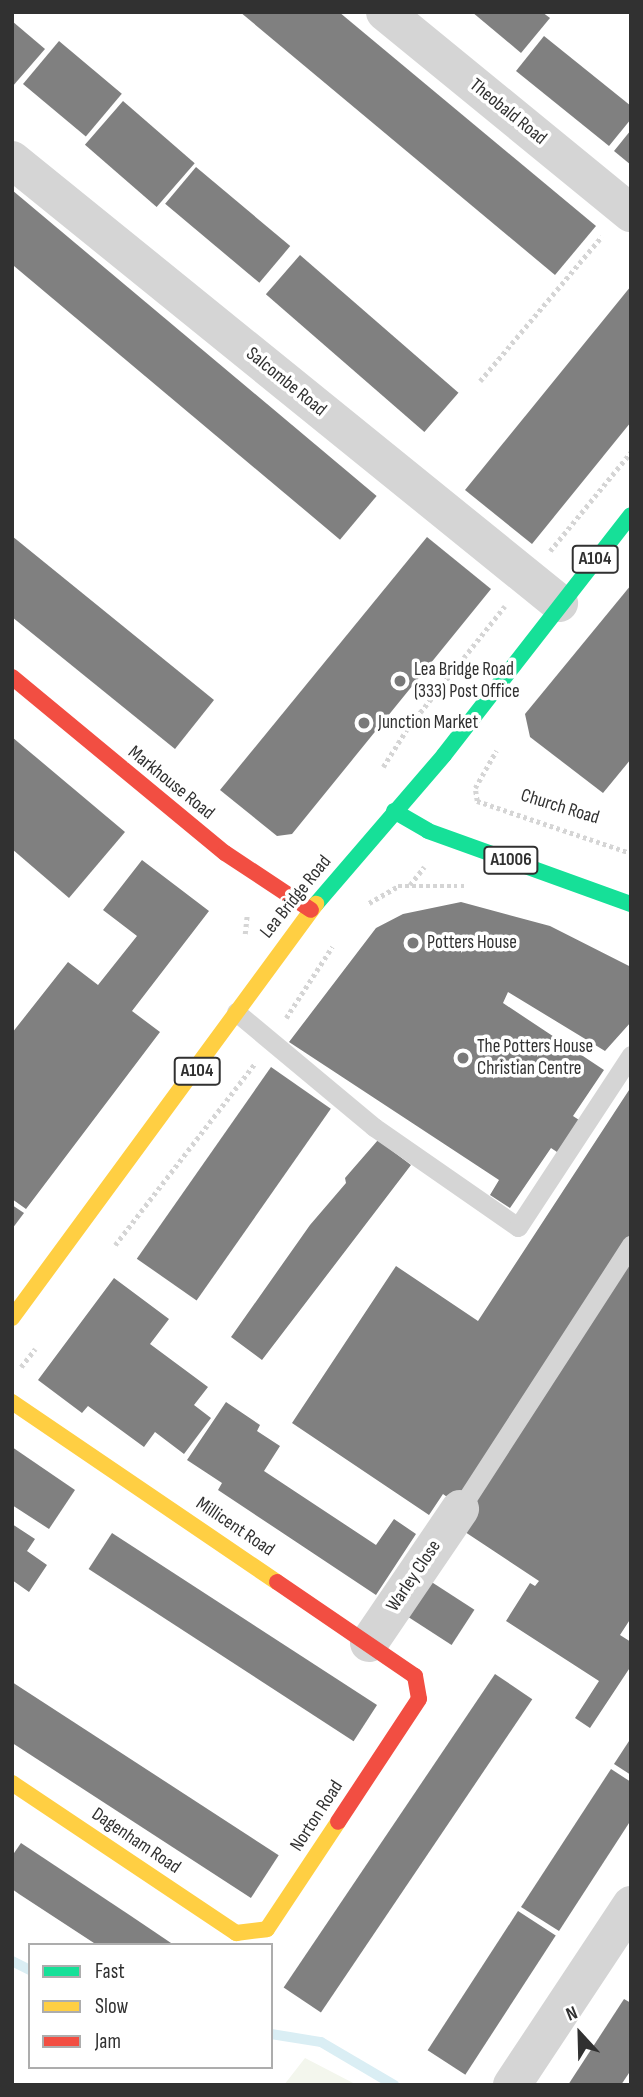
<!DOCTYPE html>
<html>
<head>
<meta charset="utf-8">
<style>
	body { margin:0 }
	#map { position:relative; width:643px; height:2097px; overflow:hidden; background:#fff; font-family:"Sofia Sans Condensed",sans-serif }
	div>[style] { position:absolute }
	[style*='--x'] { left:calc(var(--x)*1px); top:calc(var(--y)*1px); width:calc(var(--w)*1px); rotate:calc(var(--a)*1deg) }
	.green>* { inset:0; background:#f3f6ed }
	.stream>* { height:10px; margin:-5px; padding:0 5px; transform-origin:5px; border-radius:5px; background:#daeef4 }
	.building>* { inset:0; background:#808080; transform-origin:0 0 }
	.path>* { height:4.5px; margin-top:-2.25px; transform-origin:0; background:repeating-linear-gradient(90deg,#d5d5d5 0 3.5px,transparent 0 7px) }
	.lane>* { height:19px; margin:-9.5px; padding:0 9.5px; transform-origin:9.5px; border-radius:9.5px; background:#d5d5d5 }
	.street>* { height:38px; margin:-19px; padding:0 19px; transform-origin:19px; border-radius:19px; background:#d5d5d5 }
	.fast>* { height:16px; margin:-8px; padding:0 8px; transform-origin:8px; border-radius:8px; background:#16e098 }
	.slow>* { height:16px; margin:-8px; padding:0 8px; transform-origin:8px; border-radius:8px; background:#ffcf43 }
	.jam>* { height:16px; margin:-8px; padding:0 8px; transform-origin:8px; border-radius:8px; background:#f24e42 }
	.dots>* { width:19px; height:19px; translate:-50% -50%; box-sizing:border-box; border:4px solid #fff; border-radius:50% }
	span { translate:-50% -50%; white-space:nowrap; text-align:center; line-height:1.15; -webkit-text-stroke:7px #fff; paint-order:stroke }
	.shield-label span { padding:2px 5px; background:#fff; border:2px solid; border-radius:5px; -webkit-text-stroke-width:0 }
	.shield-label { font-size:18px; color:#313131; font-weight:700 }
	.street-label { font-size:19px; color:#313131 }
	.poi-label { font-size:19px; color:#313131 }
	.left { translate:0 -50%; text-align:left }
	.frame { position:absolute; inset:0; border:14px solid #313131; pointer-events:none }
	.legend { position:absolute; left:28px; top:1943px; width:245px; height:126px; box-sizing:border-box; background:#fff; border:2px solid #adadad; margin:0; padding:9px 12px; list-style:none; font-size:21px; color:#313131 }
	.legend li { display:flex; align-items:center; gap:14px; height:35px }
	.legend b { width:35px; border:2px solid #adadad }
	.north { position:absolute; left:545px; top:1999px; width:70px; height:70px; -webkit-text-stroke:5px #fff; paint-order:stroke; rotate:338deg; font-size:19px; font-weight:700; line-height:28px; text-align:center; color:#313131 }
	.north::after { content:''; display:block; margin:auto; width:24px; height:32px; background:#313131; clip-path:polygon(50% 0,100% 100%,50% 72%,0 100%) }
</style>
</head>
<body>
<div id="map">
	<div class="green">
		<div style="clip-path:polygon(305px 2058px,357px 2085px,284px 2085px)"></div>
	</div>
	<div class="stream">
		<div style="--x:12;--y:1961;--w:20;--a:27"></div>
		<div style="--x:271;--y:2034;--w:51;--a:9.1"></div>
		<div style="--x:321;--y:2042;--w:85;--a:30.5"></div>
	</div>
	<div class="building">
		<div style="clip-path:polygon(240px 12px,339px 12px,596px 226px,555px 275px)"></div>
		<div style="clip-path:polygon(472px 12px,542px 12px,550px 18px,521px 53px)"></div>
		<div style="clip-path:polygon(12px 21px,45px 49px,12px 87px)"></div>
		<div style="clip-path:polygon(544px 36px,631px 106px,631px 119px,609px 146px,516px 71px)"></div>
		<div style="left:59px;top:41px;width:82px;height:56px;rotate:40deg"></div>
		<div style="left:123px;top:101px;width:95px;height:58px;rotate:41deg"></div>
		<div style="clip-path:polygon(631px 130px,631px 165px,614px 151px)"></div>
		<div style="left:196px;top:167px;width:123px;height:48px;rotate:40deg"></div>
		<div style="left:12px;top:190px;width:476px;height:57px;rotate:40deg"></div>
		<div style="left:300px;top:255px;width:210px;height:52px;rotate:41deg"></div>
		<div style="clip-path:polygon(631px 286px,631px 422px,532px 544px,465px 490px)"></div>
		<div style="clip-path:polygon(12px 536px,214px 700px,175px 749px,12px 617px)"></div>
		<div style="clip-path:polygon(427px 537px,491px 589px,292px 834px,277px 836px,220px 790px)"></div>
		<div style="clip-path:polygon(631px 585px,631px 759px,603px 793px,530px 737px,525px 714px)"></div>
		<div style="clip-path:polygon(12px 737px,125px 832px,69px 898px,12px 849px)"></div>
		<div style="clip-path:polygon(142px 860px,209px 911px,132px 1011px,160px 1032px,26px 1209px,12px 1199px,12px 1033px,68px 962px,98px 985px,137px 936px,103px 910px)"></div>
		<div style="clip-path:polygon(461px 902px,550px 926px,631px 967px,631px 1022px,605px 1051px,508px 992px,503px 1003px,604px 1070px,573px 1116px,582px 1122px,560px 1154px,551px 1148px,510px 1208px,490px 1195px,499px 1180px,289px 1042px,376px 928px,403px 914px)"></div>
		<div style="left:271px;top:1067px;width:73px;height:234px;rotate:35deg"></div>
		<div style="clip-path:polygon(631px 1087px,631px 1234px,458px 1505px,443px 1494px,429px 1515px,292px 1423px,396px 1266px,478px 1321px)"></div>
		<div style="clip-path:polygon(378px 1140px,411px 1165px,262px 1360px,231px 1337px,310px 1225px,346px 1183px,345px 1178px)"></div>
		<div style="clip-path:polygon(12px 1205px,24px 1213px,12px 1229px)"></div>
		<div style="clip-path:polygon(631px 1260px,631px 1618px,620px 1635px,631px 1642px,631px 1666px,590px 1728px,575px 1718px,599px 1681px,506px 1621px,530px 1583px,535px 1586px,539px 1581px,459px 1528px)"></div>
		<div style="clip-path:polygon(114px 1278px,169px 1319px,150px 1344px,208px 1387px,194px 1405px,211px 1418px,184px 1454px,155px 1432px,144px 1447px,88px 1406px,82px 1413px,38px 1380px)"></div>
		<div style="clip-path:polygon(226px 1402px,260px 1425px,257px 1431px,280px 1446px,264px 1471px,376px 1545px,394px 1519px,416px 1534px,376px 1595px,218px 1490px,222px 1483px,187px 1460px)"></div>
		<div style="clip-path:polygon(12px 1447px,75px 1490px,49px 1529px,12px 1505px)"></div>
		<div style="clip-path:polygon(12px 1524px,35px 1539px,27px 1551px,47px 1565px,29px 1592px,12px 1580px)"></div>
		<div style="left:112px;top:1533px;width:316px;height:43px;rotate:33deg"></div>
		<div style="left:430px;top:1581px;width:53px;height:42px;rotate:33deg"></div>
		<div style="left:495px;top:1674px;width:45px;height:378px;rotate:34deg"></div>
		<div style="left:12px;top:1682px;width:318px;height:51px;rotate:33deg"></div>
		<div style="clip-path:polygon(631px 1738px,631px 1775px,614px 1764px)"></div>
		<div style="clip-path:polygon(611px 1769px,631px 1782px,631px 1820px,559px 1931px,521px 1907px)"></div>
		<div style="clip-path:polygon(21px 1843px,131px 1916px,174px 1945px,97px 1945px,19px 1894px,12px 1889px,12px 1856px)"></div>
		<div style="left:518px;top:1911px;width:45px;height:166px;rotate:33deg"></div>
		<div style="clip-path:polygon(624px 1999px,631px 2003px,631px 2070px,621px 2085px,568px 2085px)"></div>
	</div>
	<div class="path">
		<div style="--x:480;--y:381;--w:189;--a:-49.9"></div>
		<div style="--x:550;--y:551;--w:128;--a:-50.7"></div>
		<div style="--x:383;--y:767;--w:45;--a:-57.7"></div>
		<div style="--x:407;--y:729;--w:157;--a:-51.5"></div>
		<div style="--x:477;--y:801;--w:13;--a:-99"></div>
		<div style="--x:475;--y:788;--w:43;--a:-60.4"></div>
		<div style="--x:477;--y:801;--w:163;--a:18.7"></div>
		<div style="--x:410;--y:885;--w:23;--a:-52"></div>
		<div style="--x:369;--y:903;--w:34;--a:-30"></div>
		<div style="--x:398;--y:886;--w:70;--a:0"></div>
		<div style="--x:245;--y:934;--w:19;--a:-84"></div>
		<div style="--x:286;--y:1018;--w:85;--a:-57.1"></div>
		<div style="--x:115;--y:1245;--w:230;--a:-52.4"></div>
		<div style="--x:21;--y:1367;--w:23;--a:-52"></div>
	</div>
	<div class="lane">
		<div style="--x:236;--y:1012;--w:180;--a:39.8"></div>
		<div style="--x:374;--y:1127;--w:175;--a:34.8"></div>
		<div style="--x:518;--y:1227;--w:206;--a:-56.7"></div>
		<div style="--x:460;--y:1509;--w:315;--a:-57.1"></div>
	</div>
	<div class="street">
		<div style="--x:385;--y:12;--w:318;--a:39.3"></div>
		<div style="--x:12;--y:160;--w:704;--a:39"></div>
		<div style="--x:369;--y:1643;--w:162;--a:-55.8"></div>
		<div style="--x:512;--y:2085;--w:216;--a:-56.5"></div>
	</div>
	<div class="fast">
		<div style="--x:394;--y:811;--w:39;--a:30"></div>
		<div style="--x:428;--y:831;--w:216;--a:19.8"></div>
		<div style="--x:316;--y:904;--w:196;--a:-49.3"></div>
		<div style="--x:444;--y:755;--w:304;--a:-52.1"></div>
	</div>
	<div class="slow">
		<div style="--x:12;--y:1318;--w:514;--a:-53.71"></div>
		<div style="--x:12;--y:1402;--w:320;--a:34.2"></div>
		<div style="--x:12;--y:1783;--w:270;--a:33.8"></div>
		<div style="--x:236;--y:1933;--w:31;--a:-7"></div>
		<div style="--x:267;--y:1929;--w:128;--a:-56.4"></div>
	</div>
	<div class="jam">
		<div style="--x:12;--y:677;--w:276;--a:39.6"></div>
		<div style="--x:225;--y:853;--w:103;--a:33.5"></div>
		<div style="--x:277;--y:1582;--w:167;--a:34.3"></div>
		<div style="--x:415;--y:1676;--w:23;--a:80"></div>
		<div style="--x:419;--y:1699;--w:147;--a:123.4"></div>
	</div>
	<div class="dots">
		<div style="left:400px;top:681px;background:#797979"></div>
		<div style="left:364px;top:723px;background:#797979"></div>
		<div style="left:413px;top:943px;background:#797979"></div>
		<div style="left:463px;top:1058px;background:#797979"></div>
	</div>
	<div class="shield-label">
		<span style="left:595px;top:559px">A104</span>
		<span style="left:511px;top:860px">A1006</span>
		<span style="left:197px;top:1071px">A104</span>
	</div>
	<div class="street-label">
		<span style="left:508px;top:112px;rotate:39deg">Theobald Road</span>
		<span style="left:286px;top:382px;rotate:39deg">Salcombe Road</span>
		<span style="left:171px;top:783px;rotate:39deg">Markhouse Road</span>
		<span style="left:560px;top:807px;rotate:17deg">Church Road</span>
		<span style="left:296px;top:897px;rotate:-51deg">Lea Bridge Road</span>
		<span style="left:235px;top:1527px;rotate:34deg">Millicent Road</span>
		<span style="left:414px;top:1576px;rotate:-56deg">Warley Close</span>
		<span style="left:317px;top:1816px;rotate:-57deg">Norton Road</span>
		<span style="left:136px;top:1841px;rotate:34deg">Dagenham Road</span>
	</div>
	<div class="poi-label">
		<span class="left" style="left:414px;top:681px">Lea Bridge Road<br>(333) Post Office</span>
		<span class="left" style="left:378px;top:723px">Junction Market</span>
		<span class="left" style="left:427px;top:943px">Potters House</span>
		<span class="left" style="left:477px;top:1058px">The Potters House<br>Christian Centre</span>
	</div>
	<div class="frame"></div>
	<ul class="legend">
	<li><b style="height:9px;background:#16e098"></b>Fast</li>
	<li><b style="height:9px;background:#ffcf43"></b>Slow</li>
	<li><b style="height:9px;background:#f24e42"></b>Jam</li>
	</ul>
	<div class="north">N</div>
</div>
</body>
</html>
